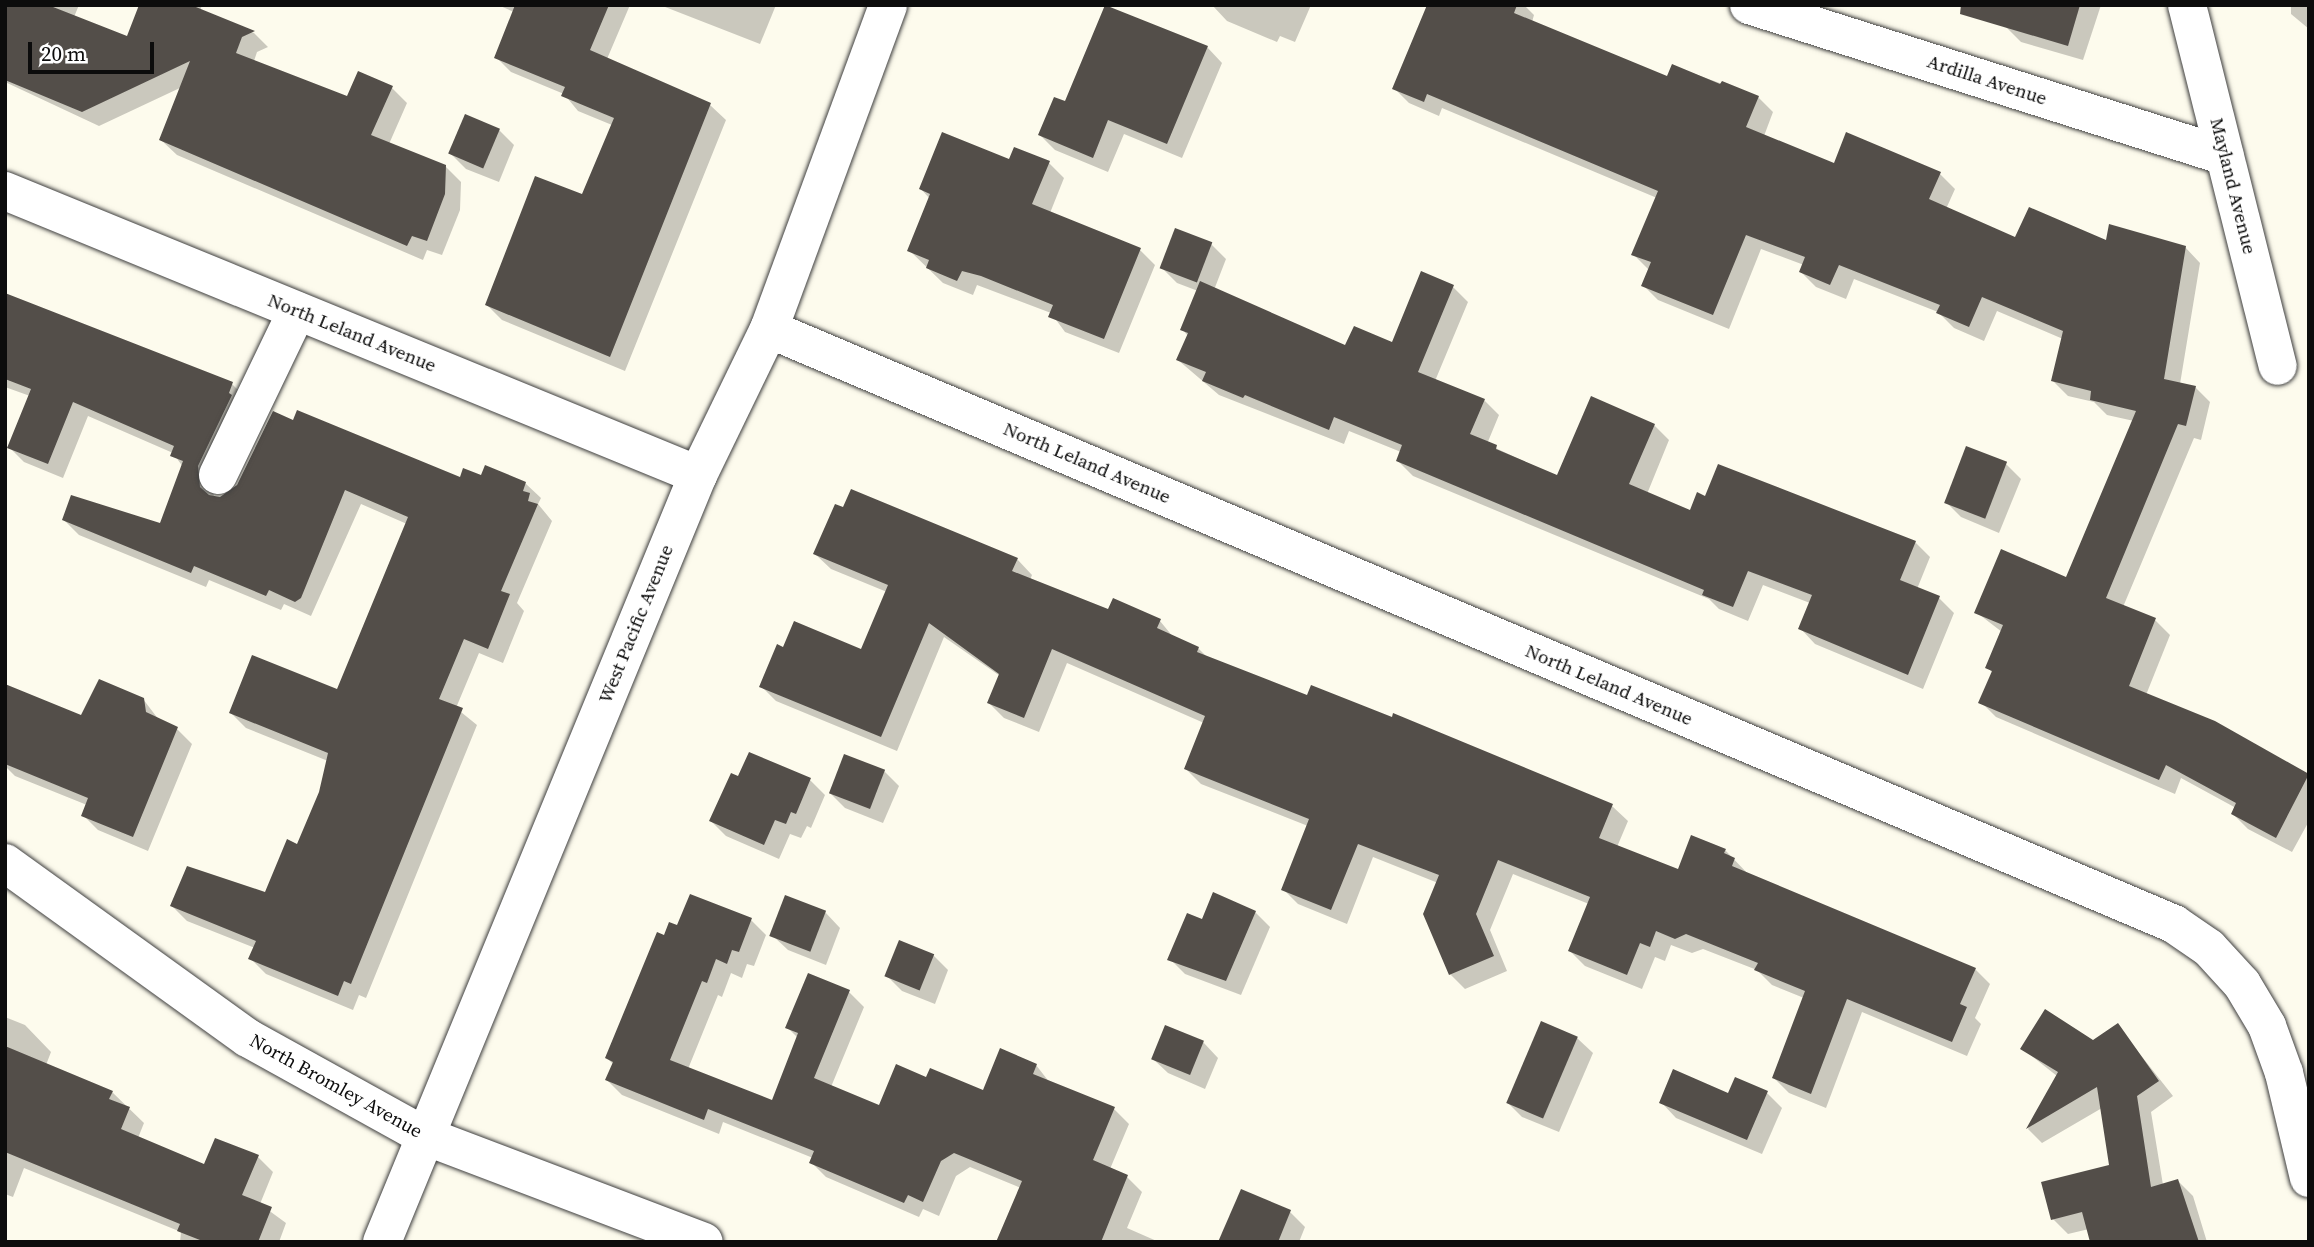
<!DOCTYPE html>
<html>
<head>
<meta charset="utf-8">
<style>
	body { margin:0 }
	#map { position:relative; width:2314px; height:1247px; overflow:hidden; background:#fdfbed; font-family:"Source Serif 4",serif }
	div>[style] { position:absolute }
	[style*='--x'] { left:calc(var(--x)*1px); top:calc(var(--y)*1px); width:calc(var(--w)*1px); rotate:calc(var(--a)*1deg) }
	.shadow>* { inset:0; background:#0003 }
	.building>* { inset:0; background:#534e49; transform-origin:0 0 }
	.roads { filter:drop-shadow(0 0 2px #3f3f3f) drop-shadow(0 0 2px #3f3f3f) }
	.minor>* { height:38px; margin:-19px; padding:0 19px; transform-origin:19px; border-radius:19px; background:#fff }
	span { translate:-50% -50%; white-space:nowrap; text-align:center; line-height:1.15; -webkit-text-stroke:7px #fff; paint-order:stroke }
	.street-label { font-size:19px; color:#0c0c0c }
	.frame { position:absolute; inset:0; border:7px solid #0c0c0c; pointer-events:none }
	.scale { position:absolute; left:28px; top:42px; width:126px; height:32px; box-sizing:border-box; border:4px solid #0c0c0c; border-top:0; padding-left:9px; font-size:21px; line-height:24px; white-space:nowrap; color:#0c0c0c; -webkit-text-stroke:5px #fff; paint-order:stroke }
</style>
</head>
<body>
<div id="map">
	<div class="shadow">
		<div style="clip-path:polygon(5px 5px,79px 5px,74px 17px,128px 38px,143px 5px,202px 5px,200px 11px,254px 33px,268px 47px,257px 52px,254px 61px,348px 98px,392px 88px,407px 103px,389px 144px,445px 166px,461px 182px,460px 210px,442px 255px,427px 250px,423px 260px,177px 155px,161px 140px,182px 87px,99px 126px,5px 82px)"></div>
		<div style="clip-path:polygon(498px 5px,630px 5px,607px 59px,710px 105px,726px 120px,625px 371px,502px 320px,487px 305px,583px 196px,612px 125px,578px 111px,564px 94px,511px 72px,496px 57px,514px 12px)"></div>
		<div style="clip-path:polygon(660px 5px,776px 5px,760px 44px)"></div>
		<div style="clip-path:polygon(1212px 5px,1311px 5px,1295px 42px,1280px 36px,1277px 42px,1227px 21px)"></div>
		<div style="clip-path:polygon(1429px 5px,1524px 5px,1534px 15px,1532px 22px,1668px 78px,1673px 66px,1758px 97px,1773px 112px,1764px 136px,1835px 165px,1940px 174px,1955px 189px,1946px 209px,2016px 239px,2185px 247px,2200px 263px,2180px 384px,2195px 387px,2210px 402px,2201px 440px,2194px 438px,2123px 607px,2155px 620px,2170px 635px,2146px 695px,2215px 723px,2309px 776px,2309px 821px,2292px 852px,2248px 829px,2233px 814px,2236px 808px,2181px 778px,2175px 794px,1996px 717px,1981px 702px,1993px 673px,1987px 667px,2002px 632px,1976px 612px,2067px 579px,2134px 421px,2107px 415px,2094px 402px,2068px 396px,2053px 381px,2063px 339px,1997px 311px,1984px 341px,1954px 328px,1938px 312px,1854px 279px,1846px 299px,1816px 287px,1801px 272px,1804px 265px,1761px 249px,1729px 329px,1658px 300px,1643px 285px,1649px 270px,1633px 254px,1657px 198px,1442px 108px,1439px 116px,1409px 103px,1394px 88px)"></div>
		<div style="clip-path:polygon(2001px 5px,2101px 5px,2083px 60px,2021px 42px,2006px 27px)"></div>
		<div style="clip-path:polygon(2291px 5px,2309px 5px,2309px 29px,2291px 14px)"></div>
		<div style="clip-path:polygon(1207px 47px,1222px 63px,1182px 158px,1124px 134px,1108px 172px,1055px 150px,1040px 135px,1066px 104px)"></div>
		<div style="clip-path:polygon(499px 130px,514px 145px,499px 182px,466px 169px,451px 154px)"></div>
		<div style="clip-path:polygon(1010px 161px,1049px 163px,1064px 178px,1050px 213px,1140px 250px,1155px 265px,1119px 353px,1065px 332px,1051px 313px,977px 285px,973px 295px,943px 283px,909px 250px,930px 199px,921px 189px)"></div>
		<div style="clip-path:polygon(1211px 244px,1226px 259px,1214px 290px,1346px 348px,1393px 344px,1453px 287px,1468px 302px,1435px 381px,1484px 400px,1499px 415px,1487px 444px,1558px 477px,1654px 425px,1669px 440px,1647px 494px,1691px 512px,1706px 498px,1719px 467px,1915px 542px,1930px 557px,1917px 589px,1939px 598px,1954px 613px,1923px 689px,1815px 644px,1800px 628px,1810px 603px,1763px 585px,1748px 621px,1719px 609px,1709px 599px,1413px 476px,1398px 461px,1401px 452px,1349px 431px,1344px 444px,1219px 395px,1178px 360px,1188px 336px,1182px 329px,1198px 291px,1177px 283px,1162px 268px)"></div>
		<div style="clip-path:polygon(5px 294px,232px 384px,247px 399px,212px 482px,214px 497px,482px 477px,525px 483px,541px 498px,538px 504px,552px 521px,517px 603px,524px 611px,503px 663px,479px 653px,456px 708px,477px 725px,366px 998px,359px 995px,353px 1010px,266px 974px,251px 959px,255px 948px,187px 921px,172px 906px,266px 894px,298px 846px,321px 792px,328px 761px,246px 728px,231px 713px,338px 692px,407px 524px,361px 504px,311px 616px,284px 604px,281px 610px,209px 580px,206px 587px,79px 535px,64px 520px,161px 525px,183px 467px,173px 453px,88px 416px,63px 478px,24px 462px,9px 447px,30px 396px,5px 387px)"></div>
		<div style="clip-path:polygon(2006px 464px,2021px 479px,1999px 533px,1961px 517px,1946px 502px)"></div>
		<div style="clip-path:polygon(815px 554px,1017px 559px,1032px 575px,1030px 580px,1109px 611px,1160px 621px,1174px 638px,1198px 648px,1209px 659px,1308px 697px,1393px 719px,1394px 715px,1612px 806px,1628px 821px,1617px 847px,1679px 871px,1725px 850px,1750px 876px,1975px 969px,1990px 984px,1975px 1018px,1981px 1024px,1967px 1056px,1862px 1012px,1826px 1108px,1789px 1093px,1774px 1078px,1804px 998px,1772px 985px,1757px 970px,1703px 949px,1692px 953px,1671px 945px,1665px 961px,1655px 957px,1642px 989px,1585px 966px,1570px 951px,1589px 904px,1513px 874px,1490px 930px,1507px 971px,1465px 989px,1450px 974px,1438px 883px,1373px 857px,1347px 924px,1298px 904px,1283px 889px,1308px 826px,1201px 784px,1186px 769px,1204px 723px,1067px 663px,1039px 732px,1004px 718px,989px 703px,1000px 676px,944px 637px,897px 751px,776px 701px,761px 686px,784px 650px,862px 651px,887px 592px,831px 569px)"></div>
		<div style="clip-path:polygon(5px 686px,82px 717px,143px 699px,159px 720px,177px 729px,192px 744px,148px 851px,98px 830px,83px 815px,87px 805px,15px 776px,5px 766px)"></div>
		<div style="clip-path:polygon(884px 771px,899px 786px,883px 823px,845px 808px,830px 793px)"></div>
		<div style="clip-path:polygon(739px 778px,810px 780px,825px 795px,811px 828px,807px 826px,801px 838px,790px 834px,779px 859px,726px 836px,711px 821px)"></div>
		<div style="clip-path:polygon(825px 912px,840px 928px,826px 965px,788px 950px,772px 935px)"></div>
		<div style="clip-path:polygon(1255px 912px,1270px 927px,1241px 995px,1185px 974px,1170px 959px,1203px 922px)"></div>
		<div style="clip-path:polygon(751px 920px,766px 935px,754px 966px,747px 964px,742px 978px,731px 973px,722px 997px,718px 995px,688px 1069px,772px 1102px,798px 1038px,787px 1027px,849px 992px,864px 1007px,831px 1087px,879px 1107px,927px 1079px,984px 1092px,1036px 1065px,1050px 1083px,1114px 1109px,1129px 1124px,1110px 1169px,1127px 1177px,1142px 1192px,1127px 1228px,1159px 1242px,1008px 1242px,1021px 1188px,970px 1167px,956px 1176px,939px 1216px,923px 1209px,919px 1217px,826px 1177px,811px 1162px,813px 1158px,723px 1122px,719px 1134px,622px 1095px,607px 1080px,614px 1065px,607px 1058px,665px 937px,678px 928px)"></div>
		<div style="clip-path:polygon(933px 955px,948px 970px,935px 1004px,902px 991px,887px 976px)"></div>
		<div style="clip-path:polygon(5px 1017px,25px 1025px,51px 1052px,46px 1065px,112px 1092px,144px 1123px,138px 1138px,205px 1166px,258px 1157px,273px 1172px,260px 1204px,286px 1223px,279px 1242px,180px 1242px,181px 1232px,24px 1168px,13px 1197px,5px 1194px)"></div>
		<div style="clip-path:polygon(2117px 1025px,2173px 1096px,2151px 1112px,2163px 1185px,2178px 1181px,2193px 1196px,2207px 1242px,2092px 1242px,2089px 1229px,2068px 1234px,2053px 1219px,2111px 1166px,2102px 1108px,2042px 1143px,2028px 1129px,2057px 1076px,2023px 1049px,2093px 1042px)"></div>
		<div style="clip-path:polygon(1577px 1038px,1593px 1053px,1559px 1132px,1522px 1117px,1507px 1102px)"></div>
		<div style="clip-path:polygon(1203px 1042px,1218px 1058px,1205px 1089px,1168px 1073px,1152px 1058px)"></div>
		<div style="clip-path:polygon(1767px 1093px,1782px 1108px,1762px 1154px,1676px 1118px,1661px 1102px)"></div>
		<div style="clip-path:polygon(1290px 1212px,1305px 1227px,1299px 1242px,1220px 1242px)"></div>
	</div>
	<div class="building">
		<div style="clip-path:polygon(5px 5px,48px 5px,127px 36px,139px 5px,191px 5px,255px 31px,242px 37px,236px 53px,347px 96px,358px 71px,393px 86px,371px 135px,446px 165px,445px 194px,427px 241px,412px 236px,407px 246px,159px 140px,190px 61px,82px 112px,5px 80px)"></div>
		<div style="clip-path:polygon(515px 5px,609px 5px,590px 50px,711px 103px,610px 357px,485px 305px,535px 176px,582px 194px,614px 118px,561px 96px,565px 87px,494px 58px)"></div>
		<div style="clip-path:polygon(1105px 5px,1208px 46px,1167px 144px,1108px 120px,1093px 158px,1038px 135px,1054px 97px,1065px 101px)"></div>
		<div style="clip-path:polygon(1427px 5px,1517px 5px,1514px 13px,1667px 76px,1672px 64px,1720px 84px,1722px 81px,1759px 96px,1746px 127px,1834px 163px,1846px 132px,1941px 172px,1929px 199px,2015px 237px,2029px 207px,2106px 240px,2109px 224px,2186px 246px,2164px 379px,2196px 386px,2186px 426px,2178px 424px,2106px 598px,2156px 618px,2129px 686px,2215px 721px,2309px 774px,2276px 838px,2231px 814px,2236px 803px,2166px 765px,2159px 780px,1978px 703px,1992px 671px,1985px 668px,2003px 625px,1974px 613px,2001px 549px,2066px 577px,2136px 411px,2090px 400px,2091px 391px,2051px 381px,2063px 331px,1982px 297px,1969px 327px,1936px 313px,1940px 305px,1839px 265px,1830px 285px,1799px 272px,1805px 257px,1746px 235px,1713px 315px,1641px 286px,1651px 262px,1631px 255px,1658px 191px,1427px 94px,1424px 102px,1392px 89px)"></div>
		<div style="clip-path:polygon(1961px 5px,2080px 5px,2068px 46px,1960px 14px)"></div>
		<div style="left:465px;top:114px;width:38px;height:43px;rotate:23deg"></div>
		<div style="clip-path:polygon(942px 132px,1009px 159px,1014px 147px,1050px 161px,1032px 204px,1141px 248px,1104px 339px,1048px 317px,1053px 305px,981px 276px,962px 271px,957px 281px,926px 268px,929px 260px,907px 251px,930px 194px,919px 189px)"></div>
		<div style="left:1175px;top:228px;width:40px;height:43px;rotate:21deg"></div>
		<div style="clip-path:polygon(1421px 271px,1454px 285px,1418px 372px,1485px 399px,1470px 434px,1497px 445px,1496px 449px,1557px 475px,1591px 396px,1655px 424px,1629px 484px,1690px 510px,1697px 492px,1705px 496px,1718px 464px,1916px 541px,1900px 580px,1940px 596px,1908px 675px,1798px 629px,1812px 595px,1748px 571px,1733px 607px,1702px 595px,1704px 590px,1396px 461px,1402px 445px,1334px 417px,1329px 430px,1245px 395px,1243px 398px,1202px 381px,1206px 372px,1176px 360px,1188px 333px,1180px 330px,1200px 281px,1345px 345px,1354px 326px,1392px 342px)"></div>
		<div style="clip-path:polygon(5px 293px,233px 382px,229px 393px,232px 395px,198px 466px,200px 487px,209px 495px,220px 497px,237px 485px,273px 411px,293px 420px,297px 410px,460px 477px,463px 468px,481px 475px,485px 465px,526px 482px,523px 491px,530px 493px,528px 501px,538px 504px,501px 591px,510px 594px,488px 649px,464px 639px,439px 699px,463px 708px,351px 984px,344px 981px,338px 996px,248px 959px,256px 941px,170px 906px,187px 866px,265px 892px,287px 839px,297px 844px,319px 792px,328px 753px,229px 713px,252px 655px,337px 689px,408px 517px,345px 490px,301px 598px,295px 602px,269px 590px,266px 596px,194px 566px,191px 573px,62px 520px,71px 495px,160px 523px,183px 461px,170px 456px,174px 446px,73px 402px,48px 464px,7px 448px,31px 389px,5px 379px)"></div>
		<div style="left:1966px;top:446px;width:44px;height:61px;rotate:21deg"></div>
		<div style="clip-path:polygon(851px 489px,1018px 558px,1012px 571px,1108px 609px,1113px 598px,1161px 619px,1157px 628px,1199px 647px,1197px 652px,1307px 695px,1311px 685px,1392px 717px,1393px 713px,1613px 804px,1599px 838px,1678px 869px,1691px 835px,1726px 849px,1724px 853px,1735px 858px,1732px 866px,1976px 968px,1960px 1004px,1967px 1007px,1952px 1042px,1847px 999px,1811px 1094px,1772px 1078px,1805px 991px,1754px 970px,1758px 963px,1686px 934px,1675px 939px,1656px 931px,1650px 947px,1640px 943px,1627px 975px,1568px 951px,1590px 897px,1498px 860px,1476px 914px,1494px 956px,1449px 975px,1423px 914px,1439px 875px,1358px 844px,1331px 910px,1281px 890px,1309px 819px,1184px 769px,1205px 716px,1052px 649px,1024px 718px,987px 703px,999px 674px,929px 623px,881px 737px,759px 687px,777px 644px,783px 647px,794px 621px,861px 649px,888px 585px,813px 554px,835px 504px,843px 507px)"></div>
		<div style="clip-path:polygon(99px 679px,144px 698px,146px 712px,178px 727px,133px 837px,81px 816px,88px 798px,5px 764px,5px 684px,81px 715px)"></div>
		<div style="clip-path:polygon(749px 752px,811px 778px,796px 814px,791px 812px,786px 824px,775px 820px,764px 845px,709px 821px,731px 773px,738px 776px)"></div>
		<div style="left:844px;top:754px;width:44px;height:42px;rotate:21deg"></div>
		<div style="clip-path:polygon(1213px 892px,1256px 911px,1226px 981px,1167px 960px,1187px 913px,1202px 919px)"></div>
		<div style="clip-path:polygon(690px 894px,752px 918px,739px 952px,732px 950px,727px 964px,716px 959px,707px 983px,702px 981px,670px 1060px,772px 1100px,798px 1033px,785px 1028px,808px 973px,850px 990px,814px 1078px,879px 1105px,896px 1064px,926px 1077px,930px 1068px,983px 1090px,1000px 1048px,1037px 1064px,1033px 1074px,1115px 1107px,1093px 1160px,1128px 1175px,1101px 1242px,996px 1242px,1022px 1181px,954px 1153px,941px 1161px,923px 1202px,908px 1195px,904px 1203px,809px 1163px,814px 1151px,708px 1109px,704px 1120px,605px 1080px,613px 1062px,605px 1058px,657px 932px,664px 935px,669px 922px,677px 925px)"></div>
		<div style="left:785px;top:895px;width:44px;height:44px;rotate:21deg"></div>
		<div style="left:899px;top:940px;width:38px;height:39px;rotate:22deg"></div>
		<div style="clip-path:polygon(2045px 1009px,2093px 1040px,2118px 1023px,2159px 1081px,2137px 1096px,2151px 1187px,2178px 1179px,2199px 1242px,2090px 1242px,2082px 1212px,2051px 1220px,2041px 1182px,2109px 1165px,2097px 1087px,2026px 1129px,2058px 1072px,2020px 1049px)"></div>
		<div style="left:1541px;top:1021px;width:40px;height:89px;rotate:23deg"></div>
		<div style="left:1165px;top:1025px;width:42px;height:37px;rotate:22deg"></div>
		<div style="clip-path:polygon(5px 1046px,113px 1091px,109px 1099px,130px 1107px,121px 1129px,204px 1164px,215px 1138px,259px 1155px,242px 1195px,272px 1207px,258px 1242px,205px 1242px,177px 1231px,180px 1224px,5px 1152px)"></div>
		<div style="clip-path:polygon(1673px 1069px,1728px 1093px,1735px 1077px,1768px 1091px,1747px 1140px,1659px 1103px)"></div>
		<div style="clip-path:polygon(1241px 1189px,1291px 1210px,1278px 1242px,1218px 1242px)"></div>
	</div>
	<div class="roads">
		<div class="minor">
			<div style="--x:1749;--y:5;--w:499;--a:17.6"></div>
			<div style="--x:2187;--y:5;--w:372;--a:75.9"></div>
			<div style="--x:5;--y:191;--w:749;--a:22.28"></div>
			<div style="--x:769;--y:329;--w:1526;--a:22.95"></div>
			<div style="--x:2174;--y:924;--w:42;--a:34.4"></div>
			<div style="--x:2209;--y:948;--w:49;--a:47.5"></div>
			<div style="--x:2242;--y:984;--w:49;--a:59.2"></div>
			<div style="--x:2267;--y:1026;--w:50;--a:70.1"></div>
			<div style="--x:2284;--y:1073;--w:108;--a:76.6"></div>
			<div style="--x:218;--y:475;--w:182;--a:-64.3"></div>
			<div style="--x:5;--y:863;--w:299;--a:35.8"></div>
			<div style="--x:248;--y:1038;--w:202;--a:29"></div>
			<div style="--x:425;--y:1136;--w:298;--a:20.8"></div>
			<div style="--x:382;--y:1242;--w:830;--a:-67.61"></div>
			<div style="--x:698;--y:475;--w:162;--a:-64.1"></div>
			<div style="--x:769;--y:329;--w:345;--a:-69.8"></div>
		</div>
	</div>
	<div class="street-label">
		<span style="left:1987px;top:80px;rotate:18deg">Ardilla Avenue</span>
		<span style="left:2233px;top:186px;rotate:76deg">Mayland Avenue</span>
		<span style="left:352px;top:333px;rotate:22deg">North Leland Avenue</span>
		<span style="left:1087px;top:463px;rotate:23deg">North Leland Avenue</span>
		<span style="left:636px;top:624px;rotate:-68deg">West Pacific Avenue</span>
		<span style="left:1609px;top:685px;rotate:23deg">North Leland Avenue</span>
		<span style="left:336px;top:1086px;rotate:29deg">North Bromley Avenue</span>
	</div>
	<div class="frame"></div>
	<div class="scale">20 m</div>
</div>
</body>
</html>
